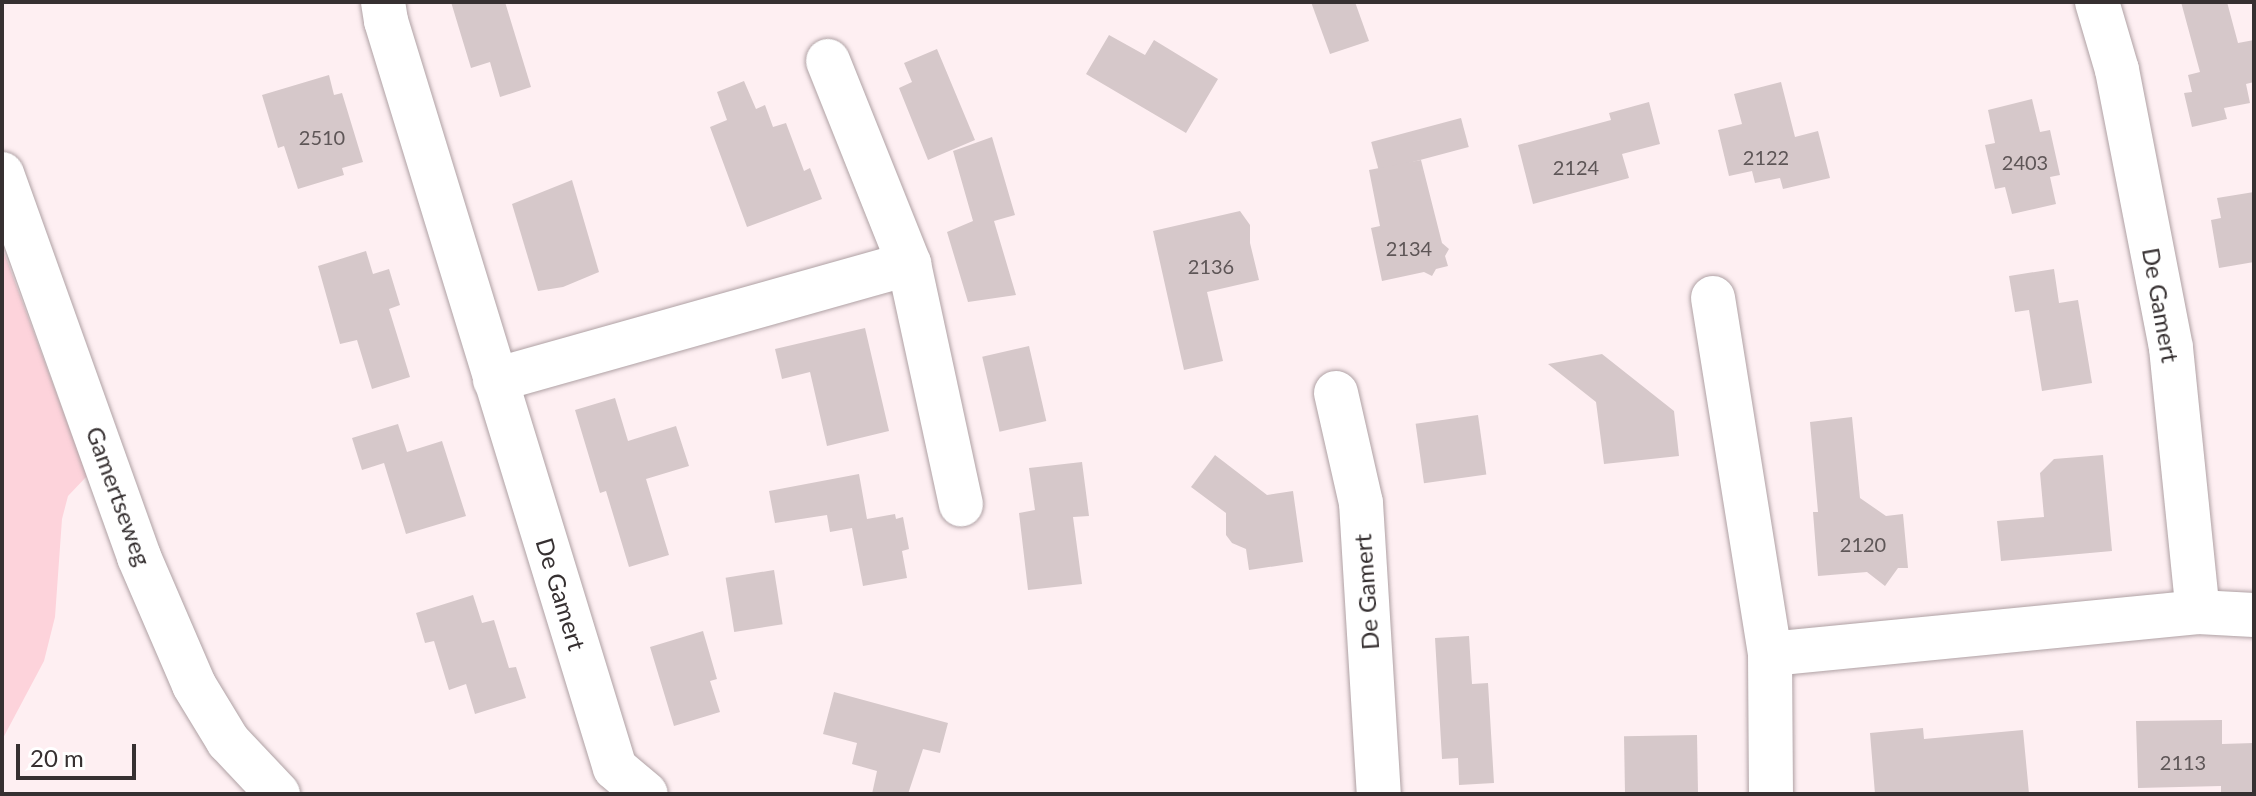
<!DOCTYPE html>
<html>
<head>
<meta charset="utf-8">
<style>
	body { margin:0 }
	#map { position:relative; width:2256px; height:796px; overflow:hidden; background:#feeff2; font-family:Lato,sans-serif }
	div>[style] { position:absolute }
	[style*='--x'] { left:calc(var(--x)*1px); top:calc(var(--y)*1px); width:calc(var(--w)*1px); rotate:calc(var(--a)*1deg) }
	.green>* { inset:0; background:#fdd3db }
	.building>* { inset:0; background:#d6c8ca; transform-origin:0 0 }
	.roads { filter:drop-shadow(0 0 2px #afa1a4) drop-shadow(0 0 2px #afa1a4) }
	.street>* { height:44px; margin:-22px; padding:0 22px; transform-origin:22px; border-radius:22px; background:#fff }
	span { translate:-50% -50%; white-space:nowrap; text-align:center; line-height:1.15; -webkit-text-stroke:6px #fff; paint-order:stroke }
	.number-label { font-size:20px; color:#5e5657 }
	.number-label span { -webkit-text-stroke-width:0 }
	.street-label { font-size:24px; color:#363031 }
	.frame { position:absolute; inset:0; border:4px solid #363031; pointer-events:none }
	.scale { position:absolute; left:16px; top:744px; width:120px; height:36px; box-sizing:border-box; border:4px solid #363031; border-top:0; padding-left:10px; font-size:24px; line-height:28px; white-space:nowrap; color:#363031; -webkit-text-stroke:6px #fff; paint-order:stroke }
</style>
</head>
<body>
<div id="map">
	<div class="green">
		<div style="clip-path:polygon(2px 247px,87px 476px,68px 496px,62px 519px,55px 617px,44px 661px,2px 740px)"></div>
	</div>
	<div class="building">
		<div style="clip-path:polygon(451px 2px,505px 2px,531px 87px,500px 97px,490px 62px,471px 68px)"></div>
		<div style="clip-path:polygon(1311px 2px,1355px 2px,1369px 41px,1330px 54px)"></div>
		<div style="clip-path:polygon(2181px 2px,2227px 2px,2238px 43px,2254px 40px,2254px 82px,2246px 84px,2250px 103px,2224px 108px,2227px 119px,2192px 127px,2184px 93px,2192px 92px,2188px 75px,2200px 72px)"></div>
		<div style="clip-path:polygon(1109px 35px,1145px 55px,1154px 40px,1218px 79px,1186px 133px,1086px 74px)"></div>
		<div style="clip-path:polygon(937px 49px,975px 140px,928px 160px,899px 88px,912px 82px,904px 63px)"></div>
		<div style="clip-path:polygon(329px 75px,334px 95px,342px 93px,363px 162px,342px 168px,344px 175px,298px 189px,284px 146px,278px 148px,262px 95px)"></div>
		<div style="clip-path:polygon(744px 81px,756px 109px,765px 105px,773px 127px,786px 123px,804px 171px,810px 168px,822px 199px,747px 227px,710px 127px,727px 120px,717px 92px)"></div>
		<div style="clip-path:polygon(1781px 82px,1795px 137px,1818px 131px,1830px 178px,1783px 189px,1780px 178px,1755px 183px,1752px 171px,1729px 176px,1718px 130px,1742px 124px,1734px 94px)"></div>
		<div style="clip-path:polygon(2032px 99px,2040px 132px,2050px 130px,2060px 175px,2050px 177px,2056px 204px,2012px 214px,2005px 187px,1995px 189px,1985px 145px,1995px 143px,1988px 110px)"></div>
		<div style="clip-path:polygon(1649px 102px,1660px 144px,1622px 154px,1629px 178px,1533px 204px,1518px 145px,1611px 120px,1609px 113px)"></div>
		<div style="left:1461px;top:118px;width:30px;height:93px;rotate:75deg"></div>
		<div style="clip-path:polygon(992px 137px,1015px 215px,994px 221px,1016px 295px,968px 302px,947px 232px,973px 221px,953px 151px)"></div>
		<div style="clip-path:polygon(1421px 160px,1442px 243px,1449px 249px,1445px 256px,1448px 266px,1436px 269px,1432px 276px,1424px 272px,1382px 281px,1371px 228px,1380px 226px,1369px 170px)"></div>
		<div style="clip-path:polygon(572px 180px,599px 272px,563px 287px,538px 291px,512px 204px)"></div>
		<div style="clip-path:polygon(2254px 192px,2254px 262px,2219px 268px,2211px 220px,2221px 218px,2217px 198px)"></div>
		<div style="clip-path:polygon(1240px 211px,1250px 225px,1250px 243px,1259px 280px,1207px 292px,1223px 361px,1184px 370px,1153px 231px)"></div>
		<div style="clip-path:polygon(366px 251px,373px 274px,389px 269px,400px 305px,389px 309px,410px 377px,372px 389px,357px 340px,340px 344px,318px 266px)"></div>
		<div style="clip-path:polygon(2054px 269px,2059px 303px,2078px 300px,2092px 383px,2042px 391px,2029px 310px,2015px 312px,2009px 276px)"></div>
		<div style="clip-path:polygon(865px 328px,889px 431px,827px 446px,810px 372px,782px 379px,775px 349px)"></div>
		<div style="left:1029px;top:346px;width:77px;height:48px;rotate:77deg"></div>
		<div style="clip-path:polygon(1602px 354px,1674px 411px,1679px 456px,1604px 464px,1596px 402px,1548px 364px)"></div>
		<div style="clip-path:polygon(615px 398px,628px 441px,676px 426px,689px 466px,646px 479px,669px 555px,629px 567px,606px 491px,600px 493px,575px 410px)"></div>
		<div style="left:1478px;top:415px;width:60px;height:63px;rotate:82deg"></div>
		<div style="clip-path:polygon(1852px 417px,1860px 498px,1886px 516px,1903px 514px,1908px 568px,1898px 568px,1885px 586px,1867px 572px,1818px 576px,1813px 512px,1818px 512px,1810px 422px)"></div>
		<div style="clip-path:polygon(398px 424px,407px 452px,442px 441px,466px 516px,406px 534px,384px 463px,362px 470px,352px 438px)"></div>
		<div style="clip-path:polygon(1215px 455px,1267px 495px,1293px 491px,1303px 562px,1249px 570px,1246px 549px,1232px 543px,1226px 535px,1226px 513px,1191px 487px)"></div>
		<div style="clip-path:polygon(2103px 455px,2112px 551px,2001px 561px,1997px 521px,2044px 517px,2040px 473px,2054px 459px)"></div>
		<div style="clip-path:polygon(1082px 462px,1089px 516px,1073px 517px,1082px 584px,1028px 590px,1019px 513px,1035px 510px,1029px 468px)"></div>
		<div style="clip-path:polygon(859px 474px,867px 519px,895px 514px,896px 519px,903px 517px,909px 549px,902px 551px,907px 578px,863px 586px,852px 528px,830px 532px,827px 515px,775px 523px,769px 491px)"></div>
		<div style="left:774px;top:570px;width:55px;height:49px;rotate:81deg"></div>
		<div style="clip-path:polygon(473px 595px,482px 623px,494px 620px,509px 668px,516px 667px,526px 698px,475px 714px,466px 684px,449px 690px,434px 641px,425px 643px,416px 613px)"></div>
		<div style="clip-path:polygon(703px 631px,717px 679px,710px 681px,720px 712px,674px 726px,650px 647px)"></div>
		<div style="clip-path:polygon(1469px 636px,1472px 684px,1488px 683px,1494px 783px,1459px 785px,1458px 758px,1442px 759px,1435px 638px)"></div>
		<div style="clip-path:polygon(834px 692px,948px 723px,940px 753px,923px 749px,908px 794px,872px 794px,877px 771px,852px 764px,857px 743px,823px 734px)"></div>
		<div style="clip-path:polygon(2222px 720px,2222px 744px,2254px 743px,2254px 794px,2221px 794px,2221px 786px,2138px 788px,2136px 721px)"></div>
		<div style="clip-path:polygon(1923px 728px,1924px 739px,2023px 730px,2029px 794px,1875px 794px,1870px 733px)"></div>
		<div style="left:1697px;top:735px;width:59px;height:73px;rotate:89deg"></div>
	</div>
	<div class="roads">
		<div class="street">
			<div style="--x:383;--y:2;--w:19;--a:81"></div>
			<div style="--x:386;--y:21;--w:781;--a:72.96"></div>
			<div style="--x:615;--y:768;--w:40;--a:40"></div>
			<div style="--x:2097;--y:2;--w:71;--a:73.6"></div>
			<div style="--x:2117;--y:70;--w:283;--a:79"></div>
			<div style="--x:2171;--y:348;--w:265;--a:84.2"></div>
			<div style="--x:828;--y:61;--w:219;--a:68.2"></div>
			<div style="--x:909;--y:264;--w:246;--a:77.8"></div>
			<div style="--x:2;--y:174;--w:407;--a:70.3"></div>
			<div style="--x:139;--y:557;--w:139;--a:66.7"></div>
			<div style="--x:194;--y:685;--w:66;--a:58.7"></div>
			<div style="--x:228;--y:741;--w:73;--a:46.7"></div>
			<div style="--x:1713;--y:298;--w:361;--a:80.9"></div>
			<div style="--x:1770;--y:654;--w:140;--a:89.6"></div>
			<div style="--x:495;--y:380;--w:430;--a:-15.7"></div>
			<div style="--x:1336;--y:393;--w:113;--a:77.2"></div>
			<div style="--x:1361;--y:503;--w:292;--a:86.5"></div>
			<div style="--x:1770;--y:654;--w:430;--a:-5.6"></div>
			<div style="--x:2198;--y:612;--w:56;--a:3.1"></div>
		</div>
	</div>
	<div class="number-label">
		<span style="left:322px;top:137px">2510</span>
		<span style="left:1766px;top:157px">2122</span>
		<span style="left:2025px;top:162px">2403</span>
		<span style="left:1576px;top:167px">2124</span>
		<span style="left:1409px;top:248px">2134</span>
		<span style="left:1211px;top:266px">2136</span>
		<span style="left:1863px;top:544px">2120</span>
		<span style="left:2183px;top:762px">2113</span>
	</div>
	<div class="street-label">
		<span style="left:2161px;top:305px;rotate:80deg">De Gamert</span>
		<span style="left:119px;top:496px;rotate:70deg">Gamertseweg</span>
		<span style="left:1366px;top:592px;rotate:-94deg">De Gamert</span>
		<span style="left:561px;top:594px;rotate:73deg">De Gamert</span>
	</div>
	<div class="frame"></div>
	<div class="scale">20 m</div>
</div>
</body>
</html>
